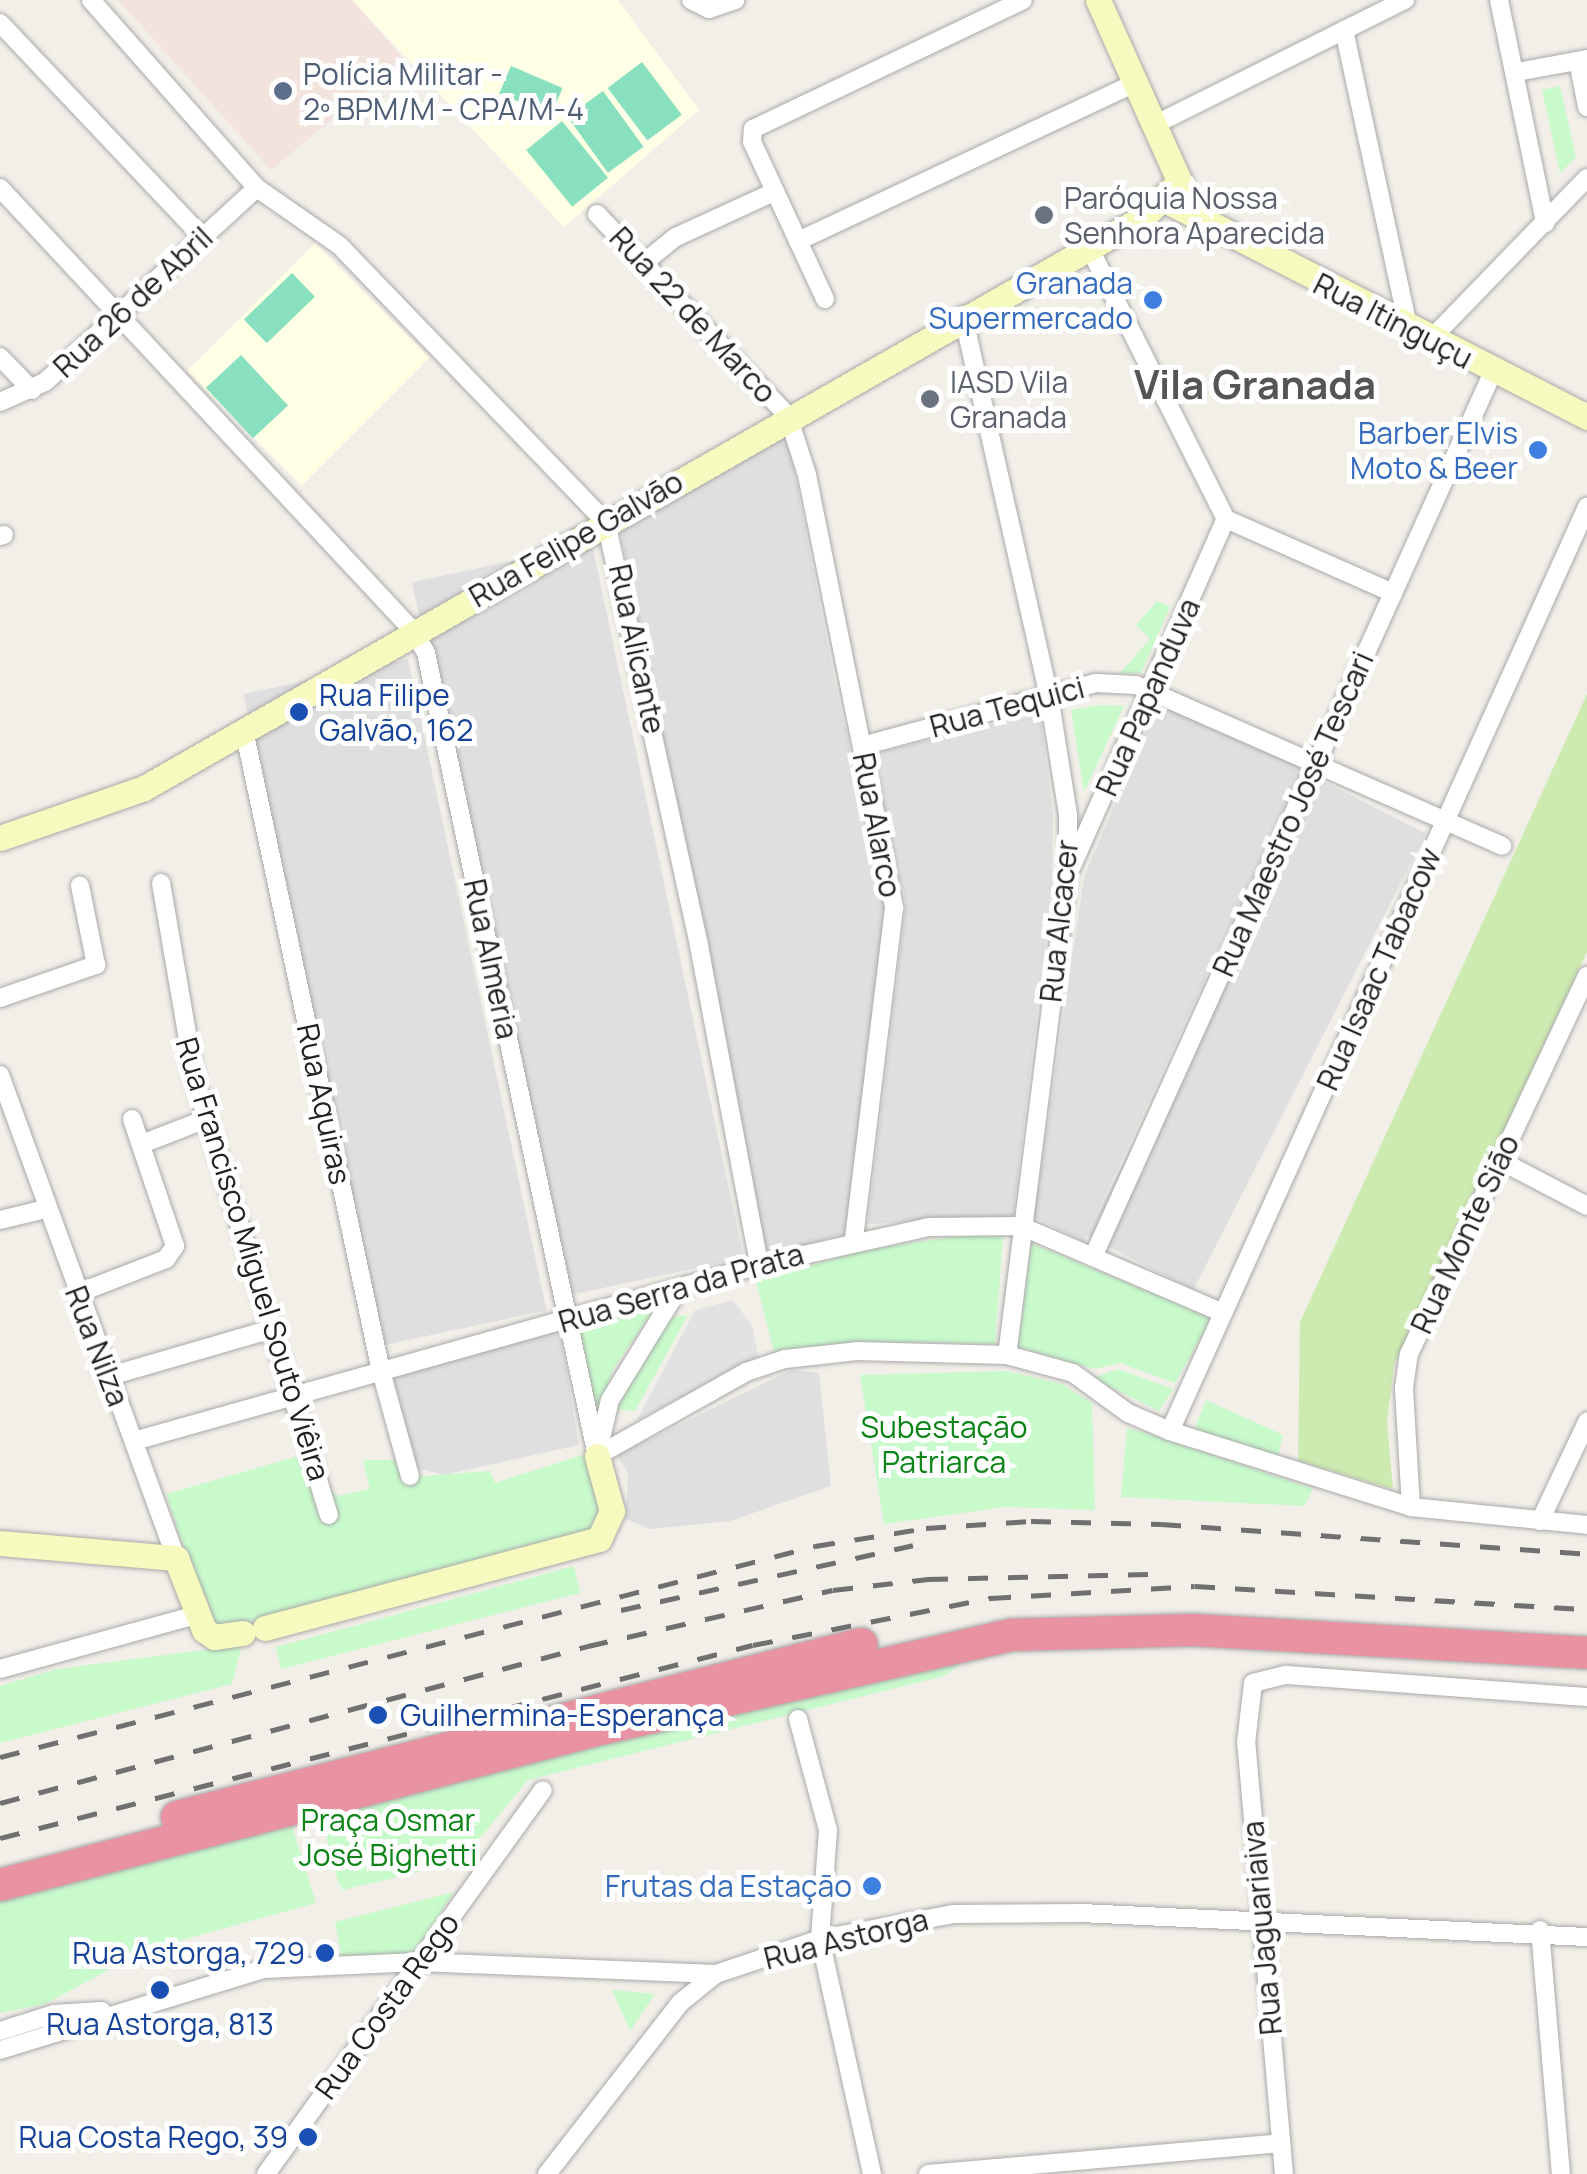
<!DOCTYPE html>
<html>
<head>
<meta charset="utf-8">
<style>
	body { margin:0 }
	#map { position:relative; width:1587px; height:2174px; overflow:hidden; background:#f2efe9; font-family:Manrope,sans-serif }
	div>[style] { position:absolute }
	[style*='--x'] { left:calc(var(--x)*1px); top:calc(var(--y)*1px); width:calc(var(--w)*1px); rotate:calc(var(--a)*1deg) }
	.residential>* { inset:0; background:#e0dfdf; transform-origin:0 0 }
	.education>* { inset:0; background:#ffffe5; transform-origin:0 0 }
	.military>* { inset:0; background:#f3e3dd }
	.grass>* { inset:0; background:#cdebb0 }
	.park>* { inset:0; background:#c8facc }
	.pitch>* { inset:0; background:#88e0be; transform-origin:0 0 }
	.parking>* { inset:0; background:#e2e2e2 }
	.roads { filter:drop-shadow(0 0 2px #a9a9a9) drop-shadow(0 0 2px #a9a9a9) }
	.street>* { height:18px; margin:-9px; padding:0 9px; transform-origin:9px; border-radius:9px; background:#fff }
	.secondary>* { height:25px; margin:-12.5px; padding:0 12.5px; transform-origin:12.5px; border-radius:12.5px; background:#f7fabf }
	.highway>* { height:32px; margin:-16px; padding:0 16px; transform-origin:16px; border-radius:16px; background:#e892a2 }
	.rail>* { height:5px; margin-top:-2.5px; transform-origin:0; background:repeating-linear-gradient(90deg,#707070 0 20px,transparent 0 40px) }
	.dots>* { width:28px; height:28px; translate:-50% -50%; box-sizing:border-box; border:5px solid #fff; border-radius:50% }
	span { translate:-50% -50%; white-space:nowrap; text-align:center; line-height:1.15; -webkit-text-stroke:10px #fff; paint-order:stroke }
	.service-label { font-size:30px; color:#4e5e75 }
	.left { translate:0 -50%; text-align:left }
	.worship-label { font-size:30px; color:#5b616d }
	.shop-label { font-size:30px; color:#366cbe }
	.right { translate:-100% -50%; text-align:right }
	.street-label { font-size:30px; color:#222 }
	.transit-label { font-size:30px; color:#164399 }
	.park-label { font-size:30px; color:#0c8416 }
	.district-label { font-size:40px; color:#555; font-weight:700 }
</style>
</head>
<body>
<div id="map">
	<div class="residential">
		<div style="clip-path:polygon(786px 428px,835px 684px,892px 928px,849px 1233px,766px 1256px,618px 520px)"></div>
		<div style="left:592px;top:544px;width:730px;height:184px;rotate:78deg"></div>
		<div style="left:408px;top:659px;width:666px;height:168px;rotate:78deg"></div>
		<div style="clip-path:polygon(1158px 702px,1302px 768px,1084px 1242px,1034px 1217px,1084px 877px)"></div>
		<div style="clip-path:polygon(1040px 713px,1053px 813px,1052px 886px,1013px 1217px,868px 1224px,906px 903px,872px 754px)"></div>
		<div style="left:1319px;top:779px;width:120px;height:512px;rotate:27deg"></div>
		<div style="clip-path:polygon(560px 1330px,579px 1445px,444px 1475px,417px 1468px,390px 1376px)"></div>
		<div style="clip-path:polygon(791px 1370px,819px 1373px,831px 1486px,730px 1521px,650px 1529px,626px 1519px,628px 1473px,617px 1455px)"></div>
	</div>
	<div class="education">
		<div style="clip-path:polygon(352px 0,618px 0,699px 110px,564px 227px)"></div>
		<div style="left:315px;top:243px;width:162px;height:181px;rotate:45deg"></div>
	</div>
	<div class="military">
		<div style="clip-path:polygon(118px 0,352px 0,404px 59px,271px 170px)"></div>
	</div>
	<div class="grass">
		<div style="clip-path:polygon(1587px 694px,1587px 952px,1394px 1365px,1387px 1422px,1393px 1489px,1298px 1461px,1300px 1322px)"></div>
	</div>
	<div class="park">
		<div style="clip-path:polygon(1560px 86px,1576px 157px,1560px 173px,1542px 90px)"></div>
		<div style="clip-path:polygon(1157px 601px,1170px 607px,1141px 673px,1120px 673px,1150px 639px,1136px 625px)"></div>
		<div style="clip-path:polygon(1099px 705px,1124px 706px,1084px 792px,1071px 710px)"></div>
		<div style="clip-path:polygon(970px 1234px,1003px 1237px,995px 1344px,917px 1342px,774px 1352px,756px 1281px,865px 1250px)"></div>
		<div style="clip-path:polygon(1031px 1243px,1212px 1318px,1175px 1383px,1120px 1363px,1094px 1369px,1018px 1347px)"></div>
		<div style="clip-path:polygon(658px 1303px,614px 1368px,597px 1415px,579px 1326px)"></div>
		<div style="clip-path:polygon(688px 1315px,635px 1411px,615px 1409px,666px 1318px)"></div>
		<div style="clip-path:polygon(1118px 1369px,1173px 1389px,1159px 1411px,1093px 1378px)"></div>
		<div style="clip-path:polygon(1006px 1371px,1062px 1384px,1092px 1403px,1095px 1510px,1005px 1507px,884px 1524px,860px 1375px)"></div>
		<div style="clip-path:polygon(1206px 1400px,1283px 1435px,1277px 1461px,1194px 1430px)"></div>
		<div style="clip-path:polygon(1127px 1428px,1149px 1434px,1313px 1489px,1304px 1506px,1121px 1497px)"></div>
		<div style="clip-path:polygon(589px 1453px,608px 1519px,588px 1540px,530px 1544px,305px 1611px,211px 1631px,166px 1494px,299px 1456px,337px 1496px,370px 1489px,363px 1460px,396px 1460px,422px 1476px,490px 1471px,495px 1483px)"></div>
		<div style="clip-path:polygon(574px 1566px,580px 1593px,281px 1669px,276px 1647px)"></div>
		<div style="clip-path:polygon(242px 1645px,232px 1684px,0 1743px,0 1686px,57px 1669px)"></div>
		<div style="clip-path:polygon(974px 1654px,944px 1676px,528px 1780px,460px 1862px,343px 1890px,338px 1882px,320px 1811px)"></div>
		<div style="clip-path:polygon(291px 1823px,316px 1903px,146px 1950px,45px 2004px,0 2013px,0 1898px)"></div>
		<div style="clip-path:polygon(454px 1892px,410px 1958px,342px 1958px,335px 1922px)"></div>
		<div style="clip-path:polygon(612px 1990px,655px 1994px,630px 2031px)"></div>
	</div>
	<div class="pitch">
		<div style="left:642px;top:62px;width:66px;height:43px;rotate:53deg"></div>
		<div style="left:511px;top:66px;width:56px;height:30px;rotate:23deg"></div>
		<div style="left:603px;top:91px;width:69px;height:44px;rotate:54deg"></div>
		<div style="left:562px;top:121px;width:73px;height:46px;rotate:51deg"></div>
		<div style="left:292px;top:273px;width:33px;height:67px;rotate:46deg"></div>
		<div style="left:241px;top:355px;width:69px;height:48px;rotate:47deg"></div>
	</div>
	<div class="parking">
		<div style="clip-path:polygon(733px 1300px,753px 1327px,758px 1357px,637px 1420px,695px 1310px)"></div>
	</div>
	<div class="roads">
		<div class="street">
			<div style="--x:91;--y:0;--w:251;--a:48.6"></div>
			<div style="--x:257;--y:188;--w:101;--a:34.9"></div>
			<div style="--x:340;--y:246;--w:383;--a:46.1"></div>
			<div style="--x:606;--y:522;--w:434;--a:77.6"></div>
			<div style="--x:699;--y:946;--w:325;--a:79.3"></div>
			<div style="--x:691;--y:0;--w:20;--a:27"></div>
			<div style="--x:709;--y:9;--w:28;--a:-19"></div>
			<div style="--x:1499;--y:0;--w:228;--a:78.3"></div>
			<div style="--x:0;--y:23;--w:296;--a:46.6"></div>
			<div style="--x:1344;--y:30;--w:307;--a:77.8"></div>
			<div style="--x:1578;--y:61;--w:47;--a:78.9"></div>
			<div style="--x:1517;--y:72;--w:71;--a:-10.5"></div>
			<div style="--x:1152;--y:126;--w:283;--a:-26.5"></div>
			<div style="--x:0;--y:188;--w:607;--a:47"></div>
			<div style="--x:414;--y:632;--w:24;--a:60"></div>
			<div style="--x:426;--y:653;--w:821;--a:77.98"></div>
			<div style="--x:597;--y:214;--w:278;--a:46.6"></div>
			<div style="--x:788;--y:416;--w:62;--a:72.1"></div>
			<div style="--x:807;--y:475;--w:442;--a:78.6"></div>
			<div style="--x:894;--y:908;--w:334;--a:96.9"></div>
			<div style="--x:798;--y:241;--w:372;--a:-25.1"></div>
			<div style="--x:1089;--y:247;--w:305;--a:63.3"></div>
			<div style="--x:1226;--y:519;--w:183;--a:23.9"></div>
			<div style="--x:646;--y:261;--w:38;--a:-39"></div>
			<div style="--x:676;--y:237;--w:108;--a:-24.7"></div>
			<div style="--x:825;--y:299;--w:173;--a:-114.9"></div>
			<div style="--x:752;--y:142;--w:13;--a:-86"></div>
			<div style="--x:753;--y:129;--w:299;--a:-25.5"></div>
			<div style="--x:963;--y:315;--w:391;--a:77.3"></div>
			<div style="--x:1049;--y:696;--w:121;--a:80.9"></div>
			<div style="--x:1068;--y:815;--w:58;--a:90"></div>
			<div style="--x:1068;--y:873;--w:486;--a:97.2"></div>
			<div style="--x:1429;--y:341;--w:227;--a:-45.9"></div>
			<div style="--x:0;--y:357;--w:46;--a:45.9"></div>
			<div style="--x:0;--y:402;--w:49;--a:-24"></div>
			<div style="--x:45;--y:382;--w:287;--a:-42.5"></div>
			<div style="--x:0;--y:536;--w:4;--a:-14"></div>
			<div style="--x:244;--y:730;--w:655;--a:77.94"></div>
			<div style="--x:381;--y:1371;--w:109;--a:74.6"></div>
			<div style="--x:862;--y:746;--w:242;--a:-15.1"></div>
			<div style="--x:1096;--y:683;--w:40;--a:2.9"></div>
			<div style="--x:1136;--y:685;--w:400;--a:23.7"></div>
			<div style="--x:1071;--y:868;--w:382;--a:-66.1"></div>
			<div style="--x:161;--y:883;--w:200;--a:80.2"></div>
			<div style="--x:195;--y:1080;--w:455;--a:72.9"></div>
			<div style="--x:0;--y:998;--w:102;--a:-19"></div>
			<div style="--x:96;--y:965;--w:81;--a:-101.4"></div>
			<div style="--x:0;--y:1075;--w:514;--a:69.98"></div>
			<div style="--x:142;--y:1144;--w:69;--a:-21.3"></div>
			<div style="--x:1499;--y:1160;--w:99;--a:27.6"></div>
			<div style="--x:0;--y:1220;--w:47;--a:-13.4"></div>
			<div style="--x:1093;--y:1257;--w:971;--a:-65.68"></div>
			<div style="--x:76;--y:1294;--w:97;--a:-21.3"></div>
			<div style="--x:166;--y:1259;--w:16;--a:-55"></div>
			<div style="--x:175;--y:1246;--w:134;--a:-108.7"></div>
			<div style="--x:110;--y:1376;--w:172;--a:-16.2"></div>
			<div style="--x:1170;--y:1431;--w:1014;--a:-65.71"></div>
			<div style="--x:134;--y:1441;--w:649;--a:-15.73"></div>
			<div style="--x:759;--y:1265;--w:174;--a:-12.6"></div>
			<div style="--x:929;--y:1227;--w:92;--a:-0.6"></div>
			<div style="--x:1021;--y:1226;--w:220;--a:23.3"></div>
			<div style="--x:598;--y:1451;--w:52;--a:-76.8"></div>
			<div style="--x:610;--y:1400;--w:132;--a:-58.4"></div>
			<div style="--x:597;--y:1456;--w:171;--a:-29.4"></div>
			<div style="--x:746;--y:1372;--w:41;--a:-18.4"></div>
			<div style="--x:785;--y:1359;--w:72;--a:-6.3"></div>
			<div style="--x:857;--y:1351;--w:150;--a:1.5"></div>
			<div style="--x:1007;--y:1355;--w:68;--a:15.3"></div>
			<div style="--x:1073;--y:1373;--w:68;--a:36"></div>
			<div style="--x:1128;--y:1413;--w:46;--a:23.2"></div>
			<div style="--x:1170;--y:1431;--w:253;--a:17.5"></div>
			<div style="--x:1411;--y:1507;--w:177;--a:5.8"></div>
			<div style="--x:1411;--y:1507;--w:119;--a:-93.4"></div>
			<div style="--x:1404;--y:1388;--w:34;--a:-82"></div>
			<div style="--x:1409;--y:1354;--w:418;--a:-64.8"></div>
			<div style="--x:1540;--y:1521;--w:110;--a:-64.6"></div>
			<div style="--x:0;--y:1669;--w:203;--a:-15.4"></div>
			<div style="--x:798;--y:1719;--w:115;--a:74.9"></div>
			<div style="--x:828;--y:1830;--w:109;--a:94.2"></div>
			<div style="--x:820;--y:1939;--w:241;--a:77.5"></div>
			<div style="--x:1540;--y:1930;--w:245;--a:85.1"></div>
			<div style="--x:0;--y:2031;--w:57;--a:-17.5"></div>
			<div style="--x:54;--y:2014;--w:48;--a:-3.6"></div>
			<div style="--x:0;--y:2050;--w:276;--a:-17.1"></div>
			<div style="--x:264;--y:1969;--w:154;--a:-2.6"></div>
			<div style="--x:418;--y:1962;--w:298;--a:2.3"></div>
			<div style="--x:716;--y:1974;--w:110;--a:-18.6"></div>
			<div style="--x:820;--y:1939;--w:135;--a:-10.6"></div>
			<div style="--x:953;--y:1914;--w:128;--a:-0.4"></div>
			<div style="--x:1081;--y:1913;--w:507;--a:2.72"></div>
			<div style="--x:266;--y:2174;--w:473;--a:-54.2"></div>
			<div style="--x:547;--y:2174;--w:217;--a:-52.1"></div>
			<div style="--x:680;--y:2003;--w:46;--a:-38.9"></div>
			<div style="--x:928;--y:2174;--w:354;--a:-5"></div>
			<div style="--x:1284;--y:2174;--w:433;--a:-95"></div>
			<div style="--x:1246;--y:1743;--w:60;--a:-83.3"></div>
			<div style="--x:1253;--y:1683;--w:34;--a:-14"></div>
			<div style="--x:1286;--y:1675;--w:302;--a:4.2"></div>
		</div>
		<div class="secondary">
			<div style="--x:1098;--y:0;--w:215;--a:65.8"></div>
			<div style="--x:1165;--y:200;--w:475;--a:27.2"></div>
			<div style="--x:0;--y:838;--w:152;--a:-19.1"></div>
			<div style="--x:144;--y:788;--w:1149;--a:-29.73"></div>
			<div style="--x:1142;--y:218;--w:52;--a:-44.2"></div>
			<div style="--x:0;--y:1543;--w:177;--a:4.9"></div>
			<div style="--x:176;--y:1558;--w:77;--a:68.7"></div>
			<div style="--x:204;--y:1630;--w:12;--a:35"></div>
			<div style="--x:214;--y:1637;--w:29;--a:-8"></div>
			<div style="--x:265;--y:1628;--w:346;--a:-14.9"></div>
			<div style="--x:599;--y:1539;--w:31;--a:-65"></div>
			<div style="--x:612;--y:1511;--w:57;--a:-105.3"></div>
		</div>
		<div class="highway">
			<div style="--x:177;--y:1817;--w:706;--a:-14.19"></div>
			<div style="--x:0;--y:1885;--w:612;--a:-14.58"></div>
			<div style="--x:592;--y:1731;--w:430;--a:-12.9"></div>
			<div style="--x:1011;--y:1635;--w:182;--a:-1.6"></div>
			<div style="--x:1193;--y:1630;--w:395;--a:3.3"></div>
		</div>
	</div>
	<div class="rail">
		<div style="--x:621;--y:1610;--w:299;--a:-12.5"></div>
		<div style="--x:0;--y:1757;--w:842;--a:-14.51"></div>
		<div style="--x:815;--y:1546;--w:112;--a:-9.2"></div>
		<div style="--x:926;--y:1528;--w:105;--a:-3.8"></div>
		<div style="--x:1031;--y:1521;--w:130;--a:1.3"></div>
		<div style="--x:1161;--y:1524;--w:427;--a:4"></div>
		<div style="--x:0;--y:1803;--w:609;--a:-14.95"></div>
		<div style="--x:588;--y:1646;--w:251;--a:-12.9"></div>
		<div style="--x:833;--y:1590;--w:96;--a:-6.6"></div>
		<div style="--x:928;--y:1579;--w:220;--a:-1.3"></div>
		<div style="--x:0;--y:1838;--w:777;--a:-14.38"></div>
		<div style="--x:753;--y:1645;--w:243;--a:-11.2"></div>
		<div style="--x:991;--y:1598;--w:204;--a:-3.4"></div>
		<div style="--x:1195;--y:1586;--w:393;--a:3.4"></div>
	</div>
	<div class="dots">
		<div style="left:283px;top:91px;background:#5c6f8a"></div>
		<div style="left:1044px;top:215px;background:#6b7280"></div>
		<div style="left:1153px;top:300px;background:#3f7fe0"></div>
		<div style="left:930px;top:399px;background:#6b7280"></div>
		<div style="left:1538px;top:450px;background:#3f7fe0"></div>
		<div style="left:299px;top:712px;background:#1a4fb4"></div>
		<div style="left:378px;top:1715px;background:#1a4fb4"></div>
		<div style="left:872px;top:1886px;background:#3f7fe0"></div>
		<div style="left:325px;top:1953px;background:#1a4fb4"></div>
		<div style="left:160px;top:1990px;background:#1a4fb4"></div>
		<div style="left:308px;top:2137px;background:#1a4fb4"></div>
	</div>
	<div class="service-label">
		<span class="left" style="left:303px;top:91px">Polícia Militar -<br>2º BPM/M - CPA/M-4</span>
	</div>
	<div class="worship-label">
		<span class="left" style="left:1064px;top:215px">Paróquia Nossa<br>Senhora Aparecida</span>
		<span class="left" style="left:950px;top:399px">IASD Vila<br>Granada</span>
	</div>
	<div class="shop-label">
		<span class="right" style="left:1133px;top:300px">Granada<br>Supermercado</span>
		<span class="right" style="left:1518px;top:450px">Barber Elvis<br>Moto &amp; Beer</span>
		<span class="right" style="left:852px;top:1886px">Frutas da Estação</span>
	</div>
	<div class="street-label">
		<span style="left:133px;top:302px;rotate:-43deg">Rua 26 de Abril</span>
		<span style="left:693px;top:315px;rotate:47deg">Rua 22 de Marco</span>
		<span style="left:1393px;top:321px;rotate:27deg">Rua Itinguçu</span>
		<span style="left:576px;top:539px;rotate:-30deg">Rua Felipe Galvão</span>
		<span style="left:637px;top:649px;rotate:78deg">Rua Alicante</span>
		<span style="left:1148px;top:697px;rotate:-66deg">Rua Papanduva</span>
		<span style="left:1007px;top:707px;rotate:-15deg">Rua Tequici</span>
		<span style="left:1293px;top:814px;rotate:-66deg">Rua Maestro José Tescari</span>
		<span style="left:877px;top:825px;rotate:79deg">Rua Alarco</span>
		<span style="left:1059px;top:921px;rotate:-84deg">Rua Alcacer</span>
		<span style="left:491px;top:959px;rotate:78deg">Rua Almeria</span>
		<span style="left:1379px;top:969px;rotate:-66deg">Rua Isaac Tabacow</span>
		<span style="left:324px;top:1104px;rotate:78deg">Rua Aquiras</span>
		<span style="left:1465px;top:1234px;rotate:-65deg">Rua Monte Sião</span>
		<span style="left:253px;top:1259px;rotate:73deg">Rua Francisco Miguel Souto Viêira</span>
		<span style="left:681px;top:1288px;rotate:-16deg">Rua Serra da Prata</span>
		<span style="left:97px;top:1346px;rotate:69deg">Rua Nilza</span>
		<span style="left:1262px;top:1928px;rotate:-95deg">Rua Jaguariaiva</span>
		<span style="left:846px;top:1939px;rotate:-14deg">Rua Astorga</span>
		<span style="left:387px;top:2006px;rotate:-54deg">Rua Costa Rego</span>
	</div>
	<div class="transit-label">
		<span class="left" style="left:319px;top:712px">Rua Filipe<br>Galvão, 162</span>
		<span class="left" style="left:400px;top:1715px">Guilhermina-Esperança</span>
		<span class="right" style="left:305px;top:1953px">Rua Astorga, 729</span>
		<span style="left:160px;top:2024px">Rua Astorga, 813</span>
		<span class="right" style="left:288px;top:2137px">Rua Costa Rego, 39</span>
	</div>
	<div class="park-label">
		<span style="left:944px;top:1444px">Subestação<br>Patriarca</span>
		<span style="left:388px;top:1837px">Praça Osmar<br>José Bighetti</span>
	</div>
	<div class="district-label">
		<span style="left:1255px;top:384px">Vila Granada</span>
	</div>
</div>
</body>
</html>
